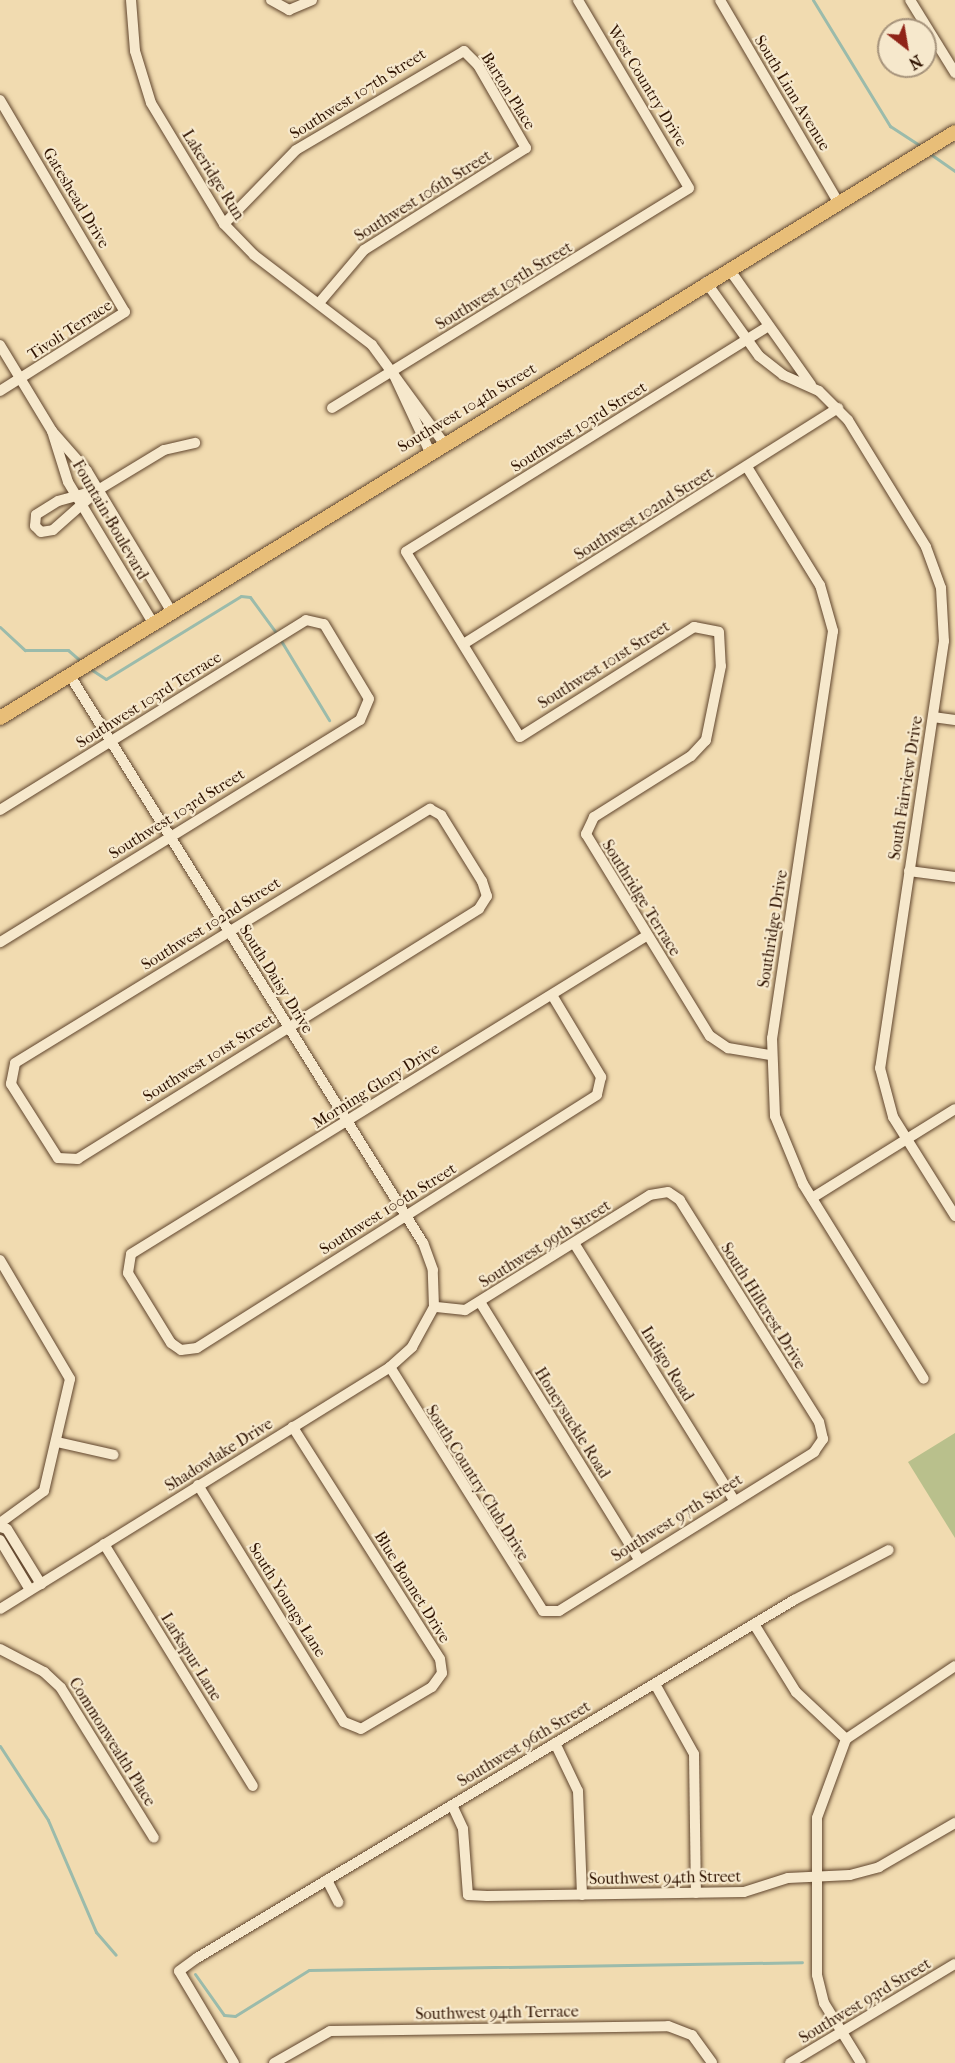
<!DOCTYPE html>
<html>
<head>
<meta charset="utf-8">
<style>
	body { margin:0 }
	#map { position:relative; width:955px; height:2063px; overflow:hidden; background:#f1dbb0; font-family:"IM FELL French Canon",serif }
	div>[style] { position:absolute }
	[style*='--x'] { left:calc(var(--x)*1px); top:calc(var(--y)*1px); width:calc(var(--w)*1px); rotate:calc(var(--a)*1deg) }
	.green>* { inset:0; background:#b9c08c }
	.stream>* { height:3px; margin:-1.5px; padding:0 1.5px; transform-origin:1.5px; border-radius:1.5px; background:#9bbbab }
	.roads { filter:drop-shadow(0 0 2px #60452d) drop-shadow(0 0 2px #60452d) }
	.minor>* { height:10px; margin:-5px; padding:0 5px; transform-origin:5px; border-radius:5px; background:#f6e8cc }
	.major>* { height:14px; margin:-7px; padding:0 7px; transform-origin:7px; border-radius:7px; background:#e8be78 }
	span { translate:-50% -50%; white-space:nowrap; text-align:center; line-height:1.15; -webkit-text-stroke:4.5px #f6e8cc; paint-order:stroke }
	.street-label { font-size:16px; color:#2f1301 }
	.north { position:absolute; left:877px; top:18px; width:60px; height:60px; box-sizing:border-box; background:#f6e8cc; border:2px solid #a6937b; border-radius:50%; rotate:149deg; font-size:16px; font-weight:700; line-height:24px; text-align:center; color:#2f1301 }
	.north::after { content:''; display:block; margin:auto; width:21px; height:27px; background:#8f2418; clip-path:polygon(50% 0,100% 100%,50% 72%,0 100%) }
</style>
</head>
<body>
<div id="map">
	<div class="green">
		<div style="clip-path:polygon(955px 1433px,955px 1538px,908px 1462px)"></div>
	</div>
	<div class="stream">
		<div style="--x:813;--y:0;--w:148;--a:58.6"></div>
		<div style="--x:890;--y:126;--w:38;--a:33"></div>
		<div style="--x:929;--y:153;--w:32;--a:35"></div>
		<div style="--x:0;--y:627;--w:34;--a:43"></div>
		<div style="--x:25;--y:650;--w:43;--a:0"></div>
		<div style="--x:68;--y:650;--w:18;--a:41"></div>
		<div style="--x:280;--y:639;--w:95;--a:58.8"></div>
		<div style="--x:89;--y:668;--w:20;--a:33"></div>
		<div style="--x:106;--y:679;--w:158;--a:-31.6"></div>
		<div style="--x:241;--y:596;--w:9;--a:6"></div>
		<div style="--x:250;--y:597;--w:46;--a:53.9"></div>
		<div style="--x:0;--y:1746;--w:88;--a:57"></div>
		<div style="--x:48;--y:1820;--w:122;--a:66.8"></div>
		<div style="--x:96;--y:1932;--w:30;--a:49"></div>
		<div style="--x:195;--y:1974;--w:50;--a:54.7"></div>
		<div style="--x:224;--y:2015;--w:11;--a:5"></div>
		<div style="--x:235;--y:2016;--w:87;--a:-31.9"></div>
		<div style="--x:309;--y:1970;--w:493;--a:-0.9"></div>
	</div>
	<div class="roads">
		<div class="minor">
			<div style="--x:131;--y:0;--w:51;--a:85.5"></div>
			<div style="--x:135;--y:51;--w:54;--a:72.9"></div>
			<div style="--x:151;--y:103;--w:141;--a:58.9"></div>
			<div style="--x:224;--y:224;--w:43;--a:45.9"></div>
			<div style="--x:254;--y:255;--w:148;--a:37.3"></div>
			<div style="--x:372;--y:345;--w:120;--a:53.8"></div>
			<div style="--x:271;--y:0;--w:21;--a:29"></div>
			<div style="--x:289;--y:10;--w:25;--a:-23"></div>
			<div style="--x:720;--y:0;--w:234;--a:59.7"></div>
			<div style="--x:910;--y:0;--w:86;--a:58.3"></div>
			<div style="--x:0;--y:100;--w:246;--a:59.5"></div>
			<div style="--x:125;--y:312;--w:148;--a:147.7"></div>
			<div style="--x:224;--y:224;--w:103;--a:-45.8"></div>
			<div style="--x:296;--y:150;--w:195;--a:-30.5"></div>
			<div style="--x:464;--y:51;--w:20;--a:45"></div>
			<div style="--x:478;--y:65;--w:96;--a:60"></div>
			<div style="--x:526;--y:148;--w:191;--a:147.8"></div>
			<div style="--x:364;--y:250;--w:70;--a:130.3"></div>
			<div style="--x:729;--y:269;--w:142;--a:54.7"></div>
			<div style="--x:706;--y:282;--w:91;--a:54.4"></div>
			<div style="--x:759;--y:356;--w:31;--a:38"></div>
			<div style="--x:783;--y:375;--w:39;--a:24"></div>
			<div style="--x:819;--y:391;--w:41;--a:45"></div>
			<div style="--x:848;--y:420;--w:149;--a:58.4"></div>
			<div style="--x:926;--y:547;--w:44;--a:69.9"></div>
			<div style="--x:941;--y:588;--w:53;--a:86.8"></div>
			<div style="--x:944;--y:641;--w:432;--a:98.5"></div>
			<div style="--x:880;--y:1068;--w:51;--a:75.1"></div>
			<div style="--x:893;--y:1117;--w:117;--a:57.9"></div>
			<div style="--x:767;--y:327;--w:425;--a:148.1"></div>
			<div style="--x:406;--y:552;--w:217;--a:58.4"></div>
			<div style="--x:520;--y:737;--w:206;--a:-32.3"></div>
			<div style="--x:694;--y:627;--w:25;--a:11"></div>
			<div style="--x:719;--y:632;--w:34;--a:87"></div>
			<div style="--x:721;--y:666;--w:76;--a:101.5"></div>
			<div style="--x:706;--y:740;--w:22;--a:133"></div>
			<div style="--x:691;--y:756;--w:115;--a:147.8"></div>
			<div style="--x:594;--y:817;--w:19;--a:115"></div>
			<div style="--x:586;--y:834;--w:237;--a:58.5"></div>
			<div style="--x:710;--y:1036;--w:22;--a:34"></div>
			<div style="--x:728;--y:1048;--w:43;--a:9.5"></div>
			<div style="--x:0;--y:345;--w:100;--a:58.8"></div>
			<div style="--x:52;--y:431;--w:53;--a:48.8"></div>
			<div style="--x:87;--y:471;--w:161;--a:59"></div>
			<div style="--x:392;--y:371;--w:87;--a:64.9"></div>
			<div style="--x:332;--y:408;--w:419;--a:-31.6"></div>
			<div style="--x:689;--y:188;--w:218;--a:-120.6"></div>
			<div style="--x:52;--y:431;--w:53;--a:72.6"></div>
			<div style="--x:68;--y:482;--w:162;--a:58.9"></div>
			<div style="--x:747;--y:467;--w:139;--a:58.3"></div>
			<div style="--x:820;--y:585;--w:48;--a:74.2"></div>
			<div style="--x:833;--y:631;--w:412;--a:98.5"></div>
			<div style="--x:772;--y:1038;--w:78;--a:87.8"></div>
			<div style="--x:775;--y:1116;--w:74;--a:67.6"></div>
			<div style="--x:803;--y:1184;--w:229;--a:58.2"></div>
			<div style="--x:98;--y:490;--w:41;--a:164.6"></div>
			<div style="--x:58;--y:501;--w:26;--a:148"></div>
			<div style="--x:36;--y:515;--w:11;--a:95"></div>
			<div style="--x:35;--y:526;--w:8;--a:45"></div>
			<div style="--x:41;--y:532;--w:12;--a:-9"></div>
			<div style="--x:53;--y:530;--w:60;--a:-41.6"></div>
			<div style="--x:98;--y:490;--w:77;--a:-31.2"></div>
			<div style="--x:164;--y:450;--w:32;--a:-13"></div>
			<div style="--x:465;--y:643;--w:441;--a:-32.2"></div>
			<div style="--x:933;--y:717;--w:22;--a:8"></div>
			<div style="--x:430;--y:809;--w:13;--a:29"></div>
			<div style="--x:441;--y:815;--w:78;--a:58.2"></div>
			<div style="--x:482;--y:881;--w:16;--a:72"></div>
			<div style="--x:487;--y:896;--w:15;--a:122"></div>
			<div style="--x:479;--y:909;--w:473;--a:148.1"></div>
			<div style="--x:78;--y:1159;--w:20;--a:-177"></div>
			<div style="--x:58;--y:1158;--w:88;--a:-122.4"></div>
			<div style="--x:11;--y:1084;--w:21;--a:-79"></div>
			<div style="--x:15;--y:1063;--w:487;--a:-31.5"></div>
			<div style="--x:0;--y:810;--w:360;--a:-31.8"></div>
			<div style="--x:306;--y:620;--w:18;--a:13"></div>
			<div style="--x:324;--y:624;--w:87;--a:59"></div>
			<div style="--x:369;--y:699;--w:23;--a:113"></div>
			<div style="--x:360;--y:720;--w:423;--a:148.3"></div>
			<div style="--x:909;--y:871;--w:46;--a:7.4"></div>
			<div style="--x:552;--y:995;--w:96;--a:59.1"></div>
			<div style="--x:601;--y:1077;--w:18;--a:103"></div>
			<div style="--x:597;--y:1095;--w:473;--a:147.7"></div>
			<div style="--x:197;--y:1348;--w:16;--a:173"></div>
			<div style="--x:181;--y:1350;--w:12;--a:-145"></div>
			<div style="--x:171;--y:1343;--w:82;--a:-121.6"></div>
			<div style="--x:128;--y:1273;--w:19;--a:-81"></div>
			<div style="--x:131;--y:1254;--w:605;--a:-31.69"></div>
			<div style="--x:812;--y:1198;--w:168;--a:-31.9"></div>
			<div style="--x:574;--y:1243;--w:303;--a:58.1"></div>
			<div style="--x:0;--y:1260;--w:138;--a:59.5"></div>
			<div style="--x:70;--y:1379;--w:115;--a:103.1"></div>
			<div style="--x:44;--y:1491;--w:54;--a:144"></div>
			<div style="--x:480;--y:1302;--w:302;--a:58.3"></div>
			<div style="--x:390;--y:1367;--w:288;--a:57.9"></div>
			<div style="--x:543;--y:1611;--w:16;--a:0"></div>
			<div style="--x:559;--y:1611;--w:301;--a:-31.9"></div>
			<div style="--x:814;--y:1452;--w:16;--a:-55"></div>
			<div style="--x:823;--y:1439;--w:17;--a:-103"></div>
			<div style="--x:819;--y:1422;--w:262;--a:-122.1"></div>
			<div style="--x:680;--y:1200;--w:14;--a:-146"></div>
			<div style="--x:668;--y:1192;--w:18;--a:171"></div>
			<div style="--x:650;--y:1195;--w:218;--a:148.1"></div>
			<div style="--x:465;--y:1310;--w:31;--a:-174"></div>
			<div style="--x:57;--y:1442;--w:58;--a:12.8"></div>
			<div style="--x:198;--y:1485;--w:278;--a:58.4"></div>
			<div style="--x:344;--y:1722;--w:18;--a:22"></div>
			<div style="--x:361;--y:1729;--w:82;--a:-30.6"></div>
			<div style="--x:432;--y:1687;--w:17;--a:-54"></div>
			<div style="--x:442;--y:1673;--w:14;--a:-98"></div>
			<div style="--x:440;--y:1659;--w:275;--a:-122.4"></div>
			<div style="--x:0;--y:1527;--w:7;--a:16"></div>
			<div style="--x:7;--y:1529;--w:65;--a:58.3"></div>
			<div style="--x:0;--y:1540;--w:58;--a:59"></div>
			<div style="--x:104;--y:1544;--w:284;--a:58.4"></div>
			<div style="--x:0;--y:1609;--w:459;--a:-31.8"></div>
			<div style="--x:390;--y:1367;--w:30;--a:-42"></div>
			<div style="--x:412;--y:1347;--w:46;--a:-61.2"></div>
			<div style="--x:434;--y:1307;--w:37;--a:-92"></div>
			<div style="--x:433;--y:1270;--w:29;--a:-110"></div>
			<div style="--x:423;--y:1243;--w:670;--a:-121.89"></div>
			<div style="--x:754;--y:1624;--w:80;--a:58.3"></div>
			<div style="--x:796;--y:1692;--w:69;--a:43.2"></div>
			<div style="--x:846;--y:1739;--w:84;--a:110.2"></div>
			<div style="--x:817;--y:1818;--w:157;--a:90"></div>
			<div style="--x:817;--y:1975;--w:29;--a:76"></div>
			<div style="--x:824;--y:2003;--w:70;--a:58.3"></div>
			<div style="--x:0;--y:1649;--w:50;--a:27.6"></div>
			<div style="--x:44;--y:1672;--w:23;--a:43"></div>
			<div style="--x:61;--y:1688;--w:176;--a:58.2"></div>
			<div style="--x:655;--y:1684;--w:80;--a:60.9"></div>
			<div style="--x:694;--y:1754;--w:139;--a:89.2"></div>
			<div style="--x:846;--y:1739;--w:131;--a:-33.8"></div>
			<div style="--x:555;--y:1743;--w:53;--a:64.4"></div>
			<div style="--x:578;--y:1791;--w:104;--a:87.8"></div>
			<div style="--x:452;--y:1805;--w:26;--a:65"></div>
			<div style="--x:463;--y:1829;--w:66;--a:85.7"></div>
			<div style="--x:468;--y:1895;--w:19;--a:3"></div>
			<div style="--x:487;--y:1896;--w:257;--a:-0.9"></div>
			<div style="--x:744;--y:1892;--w:46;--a:-17.7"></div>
			<div style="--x:788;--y:1878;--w:62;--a:-2.8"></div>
			<div style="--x:850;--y:1875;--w:30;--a:-15"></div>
			<div style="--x:879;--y:1867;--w:88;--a:-30.1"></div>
			<div style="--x:327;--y:1880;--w:25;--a:63"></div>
			<div style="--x:234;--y:2063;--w:107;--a:-120.9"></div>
			<div style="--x:179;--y:1971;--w:22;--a:-36"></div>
			<div style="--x:197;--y:1958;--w:696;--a:-30.95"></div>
			<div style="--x:794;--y:1600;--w:107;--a:-27.8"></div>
			<div style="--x:274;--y:2063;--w:64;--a:-29.7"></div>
			<div style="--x:330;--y:2031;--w:338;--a:-0.8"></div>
			<div style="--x:668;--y:2026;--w:26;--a:21"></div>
			<div style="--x:692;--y:2035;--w:34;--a:54"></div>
			<div style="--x:790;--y:2063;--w:192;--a:-31"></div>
		</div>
		<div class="major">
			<div style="--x:0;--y:718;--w:1120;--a:-31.53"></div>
		</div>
	</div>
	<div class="street-label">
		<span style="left:647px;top:86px;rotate:59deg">West Country Drive</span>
		<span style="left:508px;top:91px;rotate:58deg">Barton Place</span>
		<span style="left:792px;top:93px;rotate:59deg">South Linn Avenue</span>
		<span style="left:358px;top:94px;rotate:-32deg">Southwest 107th Street</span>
		<span style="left:213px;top:175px;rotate:58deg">Lakeridge Run</span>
		<span style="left:423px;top:196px;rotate:-32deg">Southwest 106th Street</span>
		<span style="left:76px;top:198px;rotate:59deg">Gateshead Drive</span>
		<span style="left:504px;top:286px;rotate:-31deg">Southwest 105th Street</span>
		<span style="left:70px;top:330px;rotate:-33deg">Tivoli Terrace</span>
		<span style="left:467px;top:408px;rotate:-31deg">Southwest 104th Street</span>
		<span style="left:579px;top:427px;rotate:-32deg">Southwest 103rd Street</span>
		<span style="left:644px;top:514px;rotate:-32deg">Southwest 102nd Street</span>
		<span style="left:110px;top:520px;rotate:60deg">Fountain Boulevard</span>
		<span style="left:604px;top:665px;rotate:-32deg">Southwest 101st Street</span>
		<span style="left:149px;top:700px;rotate:-32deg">Southwest 103rd Terrace</span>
		<span style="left:906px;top:788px;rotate:-81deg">South Fairview Drive</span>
		<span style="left:177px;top:814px;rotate:-32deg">Southwest 103rd Street</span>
		<span style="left:641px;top:898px;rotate:58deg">Southridge Terrace</span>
		<span style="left:211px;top:924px;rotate:-32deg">Southwest 102nd Street</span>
		<span style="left:773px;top:929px;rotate:-81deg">Southridge Drive</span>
		<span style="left:276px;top:979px;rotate:58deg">South Daisy Drive</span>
		<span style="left:209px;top:1058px;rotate:-32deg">Southwest 101st Street</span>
		<span style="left:376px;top:1086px;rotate:-32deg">Morning Glory Drive</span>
		<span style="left:388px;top:1209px;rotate:-32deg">Southwest 100th Street</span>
		<span style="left:545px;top:1244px;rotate:-32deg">Southwest 99th Street</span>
		<span style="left:763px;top:1306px;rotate:58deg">South Hillcrest Drive</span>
		<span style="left:667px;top:1364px;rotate:58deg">Indigo Road</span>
		<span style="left:572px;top:1423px;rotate:58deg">Honeysuckle Road</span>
		<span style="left:219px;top:1455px;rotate:-32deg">Shadowlake Drive</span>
		<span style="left:477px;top:1483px;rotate:58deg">South Country Club Drive</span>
		<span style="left:677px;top:1518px;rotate:-32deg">Southwest 97th Street</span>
		<span style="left:412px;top:1587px;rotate:58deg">Blue Bonnet Drive</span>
		<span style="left:287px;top:1600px;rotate:58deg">South Youngs Lane</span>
		<span style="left:191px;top:1657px;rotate:58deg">Larkspur Lane</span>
		<span style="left:112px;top:1742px;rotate:58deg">Commonwealth Place</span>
		<span style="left:524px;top:1744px;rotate:-31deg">Southwest 96th Street</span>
		<span style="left:665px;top:1878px;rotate:-1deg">Southwest 94th Street</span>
		<span style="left:865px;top:2001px;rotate:-31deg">Southwest 93rd Street</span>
		<span style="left:497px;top:2013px;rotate:-1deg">Southwest 94th Terrace</span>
	</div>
	<div class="north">N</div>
</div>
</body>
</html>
